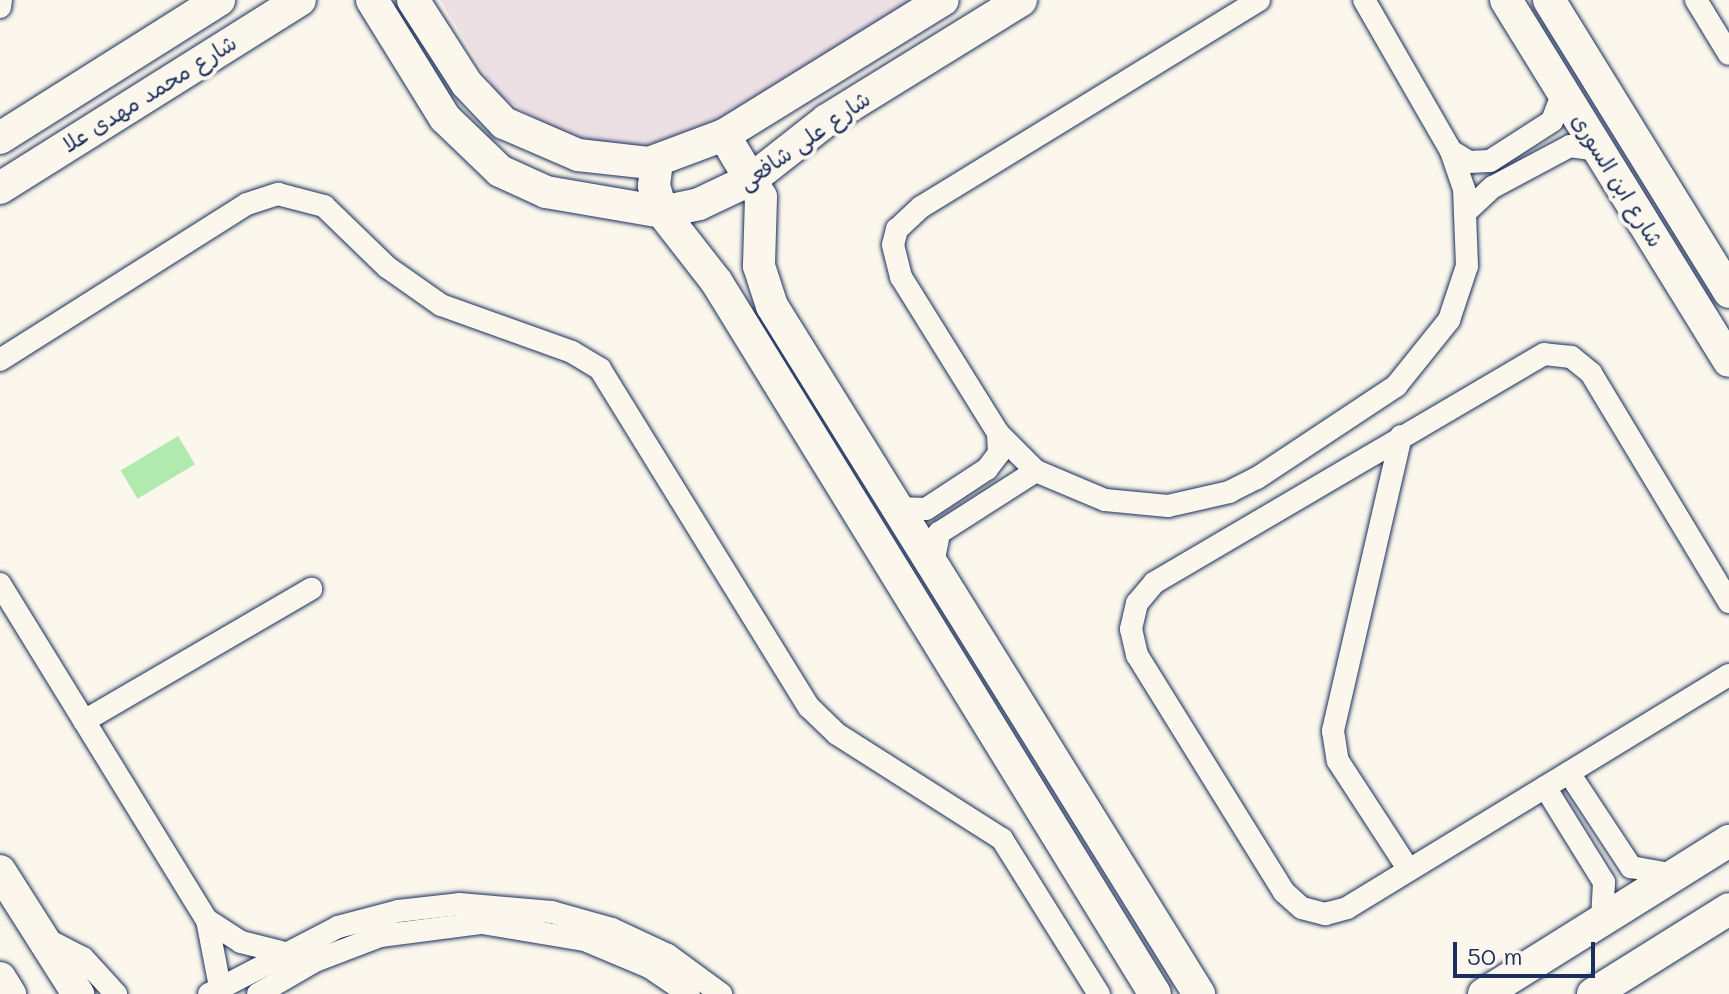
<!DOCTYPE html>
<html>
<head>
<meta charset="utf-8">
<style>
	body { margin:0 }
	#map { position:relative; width:1729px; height:994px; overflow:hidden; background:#fbf7ec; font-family:Mali,"Playpen Sans Arabic",sans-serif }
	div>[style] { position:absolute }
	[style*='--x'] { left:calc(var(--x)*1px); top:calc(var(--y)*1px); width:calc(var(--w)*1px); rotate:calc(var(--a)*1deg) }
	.built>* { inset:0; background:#ede0e5 }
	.green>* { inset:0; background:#b1eaae; transform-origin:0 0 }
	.roads { filter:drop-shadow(0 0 2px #1b2f5e) drop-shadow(0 0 2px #1b2f5e) }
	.street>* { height:22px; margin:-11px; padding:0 11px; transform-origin:11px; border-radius:11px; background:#fbf7ec }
	.secondary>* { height:32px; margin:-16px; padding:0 16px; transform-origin:16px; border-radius:16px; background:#fbf7ec }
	span { translate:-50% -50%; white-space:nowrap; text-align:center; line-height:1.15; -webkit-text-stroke:8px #fbf7ec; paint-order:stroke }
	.street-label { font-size:22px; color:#1b2f5e }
	.scale { position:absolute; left:1453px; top:942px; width:142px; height:36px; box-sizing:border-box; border:4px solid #1b2f5e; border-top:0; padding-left:10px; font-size:24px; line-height:28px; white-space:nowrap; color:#1b2f5e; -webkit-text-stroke:6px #fbf7ec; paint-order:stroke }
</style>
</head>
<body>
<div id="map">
	<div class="built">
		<div style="clip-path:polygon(440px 0,918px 0,715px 125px,644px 152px,572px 140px,498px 95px)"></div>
	</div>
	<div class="green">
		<div style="left:178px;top:436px;width:33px;height:67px;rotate:59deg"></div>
	</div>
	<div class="roads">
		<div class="street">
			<div style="--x:1259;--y:0;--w:396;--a:148.5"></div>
			<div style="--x:921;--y:207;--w:33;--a:137"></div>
			<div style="--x:897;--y:229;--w:16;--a:104"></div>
			<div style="--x:893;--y:245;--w:33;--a:76"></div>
			<div style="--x:901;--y:277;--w:184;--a:58.1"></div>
			<div style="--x:998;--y:433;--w:54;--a:45"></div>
			<div style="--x:1036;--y:471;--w:75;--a:22.8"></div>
			<div style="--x:1105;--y:500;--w:63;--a:5.4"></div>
			<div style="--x:1168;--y:506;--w:63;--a:-12.9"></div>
			<div style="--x:1229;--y:492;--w:31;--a:-27"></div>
			<div style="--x:1257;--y:478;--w:167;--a:-33.5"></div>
			<div style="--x:1396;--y:386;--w:85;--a:-51.2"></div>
			<div style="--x:1449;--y:320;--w:57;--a:-71.6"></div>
			<div style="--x:1467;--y:266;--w:77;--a:-92.2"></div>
			<div style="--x:1464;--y:189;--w:40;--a:-108.9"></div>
			<div style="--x:1451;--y:151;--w:174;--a:-119.9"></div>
			<div style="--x:1696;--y:0;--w:63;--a:58.6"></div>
			<div style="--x:0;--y:7;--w:7;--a:-82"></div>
			<div style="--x:1451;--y:151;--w:21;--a:31"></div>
			<div style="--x:1469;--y:162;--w:21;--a:-3"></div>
			<div style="--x:1490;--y:161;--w:74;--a:-32.8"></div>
			<div style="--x:1552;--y:121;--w:31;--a:-69"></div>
			<div style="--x:1468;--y:210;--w:34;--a:-43"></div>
			<div style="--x:1493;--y:187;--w:87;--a:-28"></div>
			<div style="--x:1570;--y:146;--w:29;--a:8"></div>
			<div style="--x:0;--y:360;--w:292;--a:-32.3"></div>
			<div style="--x:247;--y:204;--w:33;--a:-18"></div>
			<div style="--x:278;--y:194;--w:48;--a:14.6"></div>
			<div style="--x:324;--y:206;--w:88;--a:44.1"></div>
			<div style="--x:387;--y:267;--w:66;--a:35.1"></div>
			<div style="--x:441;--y:305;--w:139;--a:19.7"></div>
			<div style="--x:572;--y:352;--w:33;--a:31"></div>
			<div style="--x:600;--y:369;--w:397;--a:58.3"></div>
			<div style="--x:809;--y:707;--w:39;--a:44"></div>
			<div style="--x:837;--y:734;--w:196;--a:32.5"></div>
			<div style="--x:1002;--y:839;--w:183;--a:58"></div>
			<div style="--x:1401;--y:436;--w:303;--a:103"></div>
			<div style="--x:1333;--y:731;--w:30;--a:81"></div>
			<div style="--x:1338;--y:761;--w:130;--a:56.9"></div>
			<div style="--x:898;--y:508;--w:28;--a:2"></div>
			<div style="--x:926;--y:509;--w:73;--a:-33.3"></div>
			<div style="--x:987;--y:469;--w:20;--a:-53"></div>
			<div style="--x:999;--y:453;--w:20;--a:-93"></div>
			<div style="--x:933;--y:564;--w:32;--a:-79"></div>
			<div style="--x:939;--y:533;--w:115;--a:-32.6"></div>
			<div style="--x:0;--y:584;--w:395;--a:58.4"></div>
			<div style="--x:207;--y:920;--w:68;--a:79"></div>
			<div style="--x:1729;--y:602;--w:267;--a:-121.1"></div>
			<div style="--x:1591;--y:373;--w:26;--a:-141"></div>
			<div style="--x:1571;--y:357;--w:27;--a:-174"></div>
			<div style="--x:1544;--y:354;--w:452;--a:149.6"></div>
			<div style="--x:1154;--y:583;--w:26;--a:130"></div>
			<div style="--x:1137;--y:603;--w:27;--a:103"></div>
			<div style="--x:1131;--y:629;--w:27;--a:77"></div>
			<div style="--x:1137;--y:655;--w:279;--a:58.2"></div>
			<div style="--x:1284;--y:892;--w:24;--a:42"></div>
			<div style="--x:1302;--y:908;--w:24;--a:15"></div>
			<div style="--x:1325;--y:914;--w:23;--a:-15"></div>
			<div style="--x:1347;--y:908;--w:447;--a:-31.4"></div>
			<div style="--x:84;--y:721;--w:263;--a:-30.2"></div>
			<div style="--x:1569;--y:773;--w:113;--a:56.6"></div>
			<div style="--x:1631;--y:867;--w:45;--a:10.3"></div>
			<div style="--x:1545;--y:787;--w:112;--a:58.2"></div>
			<div style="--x:1604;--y:882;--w:38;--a:93"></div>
			<div style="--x:207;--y:920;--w:40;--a:32.9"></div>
			<div style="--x:241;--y:942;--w:41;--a:14"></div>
			<div style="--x:42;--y:937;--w:46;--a:27.1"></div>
			<div style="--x:83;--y:958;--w:49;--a:47.5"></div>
			<div style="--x:209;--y:994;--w:145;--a:-27.4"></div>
			<div style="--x:338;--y:927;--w:62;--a:-14.9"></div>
			<div style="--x:398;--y:911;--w:61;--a:-6.5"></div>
			<div style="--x:459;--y:904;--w:93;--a:4.9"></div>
			<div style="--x:552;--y:912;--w:62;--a:15.8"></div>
			<div style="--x:612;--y:929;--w:62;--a:24.9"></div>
			<div style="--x:668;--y:955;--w:66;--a:36.3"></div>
			<div style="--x:258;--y:994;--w:66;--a:-30.1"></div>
			<div style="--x:315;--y:961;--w:70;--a:-21"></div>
			<div style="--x:380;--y:936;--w:103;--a:-7.3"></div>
			<div style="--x:482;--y:923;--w:104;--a:9.4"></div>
			<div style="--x:585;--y:940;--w:69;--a:22.9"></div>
			<div style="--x:649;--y:967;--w:48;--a:34"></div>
		</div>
		<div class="secondary">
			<div style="--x:372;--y:0;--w:139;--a:58.3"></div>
			<div style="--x:445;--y:118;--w:76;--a:43.9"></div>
			<div style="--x:500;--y:171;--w:51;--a:24.5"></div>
			<div style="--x:546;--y:192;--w:118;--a:9.8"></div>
			<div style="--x:662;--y:212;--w:38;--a:-12"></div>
			<div style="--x:699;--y:204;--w:59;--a:-25.3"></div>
			<div style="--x:752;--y:179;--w:95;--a:-38.2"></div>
			<div style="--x:827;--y:120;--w:228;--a:-31.7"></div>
			<div style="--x:413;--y:0;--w:100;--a:57.3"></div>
			<div style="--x:467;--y:84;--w:54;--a:46.5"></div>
			<div style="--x:504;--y:123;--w:81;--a:23.4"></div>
			<div style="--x:578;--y:155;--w:71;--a:6.4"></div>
			<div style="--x:649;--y:163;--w:80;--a:-20.5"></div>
			<div style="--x:724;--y:135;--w:257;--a:-31.7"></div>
			<div style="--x:1506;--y:0;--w:424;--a:58.3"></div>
			<div style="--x:1549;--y:0;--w:343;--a:58.3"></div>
			<div style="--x:724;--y:135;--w:72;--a:59.2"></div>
			<div style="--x:761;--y:197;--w:69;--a:91.7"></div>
			<div style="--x:759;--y:266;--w:42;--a:72"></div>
			<div style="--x:772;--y:306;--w:810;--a:58.17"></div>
			<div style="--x:0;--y:138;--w:259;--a:-32.2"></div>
			<div style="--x:657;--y:161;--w:25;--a:97"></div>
			<div style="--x:654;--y:186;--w:27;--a:73"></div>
			<div style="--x:662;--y:212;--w:88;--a:52"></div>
			<div style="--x:716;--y:281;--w:837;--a:58.38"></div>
			<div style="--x:0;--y:188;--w:354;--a:-32.1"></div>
			<div style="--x:0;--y:871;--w:146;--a:57.6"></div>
			<div style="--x:0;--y:978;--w:19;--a:58"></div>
			<div style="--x:1484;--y:994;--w:289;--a:-32"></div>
			<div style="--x:1593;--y:994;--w:160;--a:-32"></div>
		</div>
	</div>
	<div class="street-label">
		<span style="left:149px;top:93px;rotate:-32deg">شارع محمد مهدى علا</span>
		<span style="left:804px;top:140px;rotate:-35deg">شارع على شافعى</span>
		<span style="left:1618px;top:180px;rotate:58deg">شارع ابن السورى</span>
	</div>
	<div class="scale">50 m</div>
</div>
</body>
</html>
